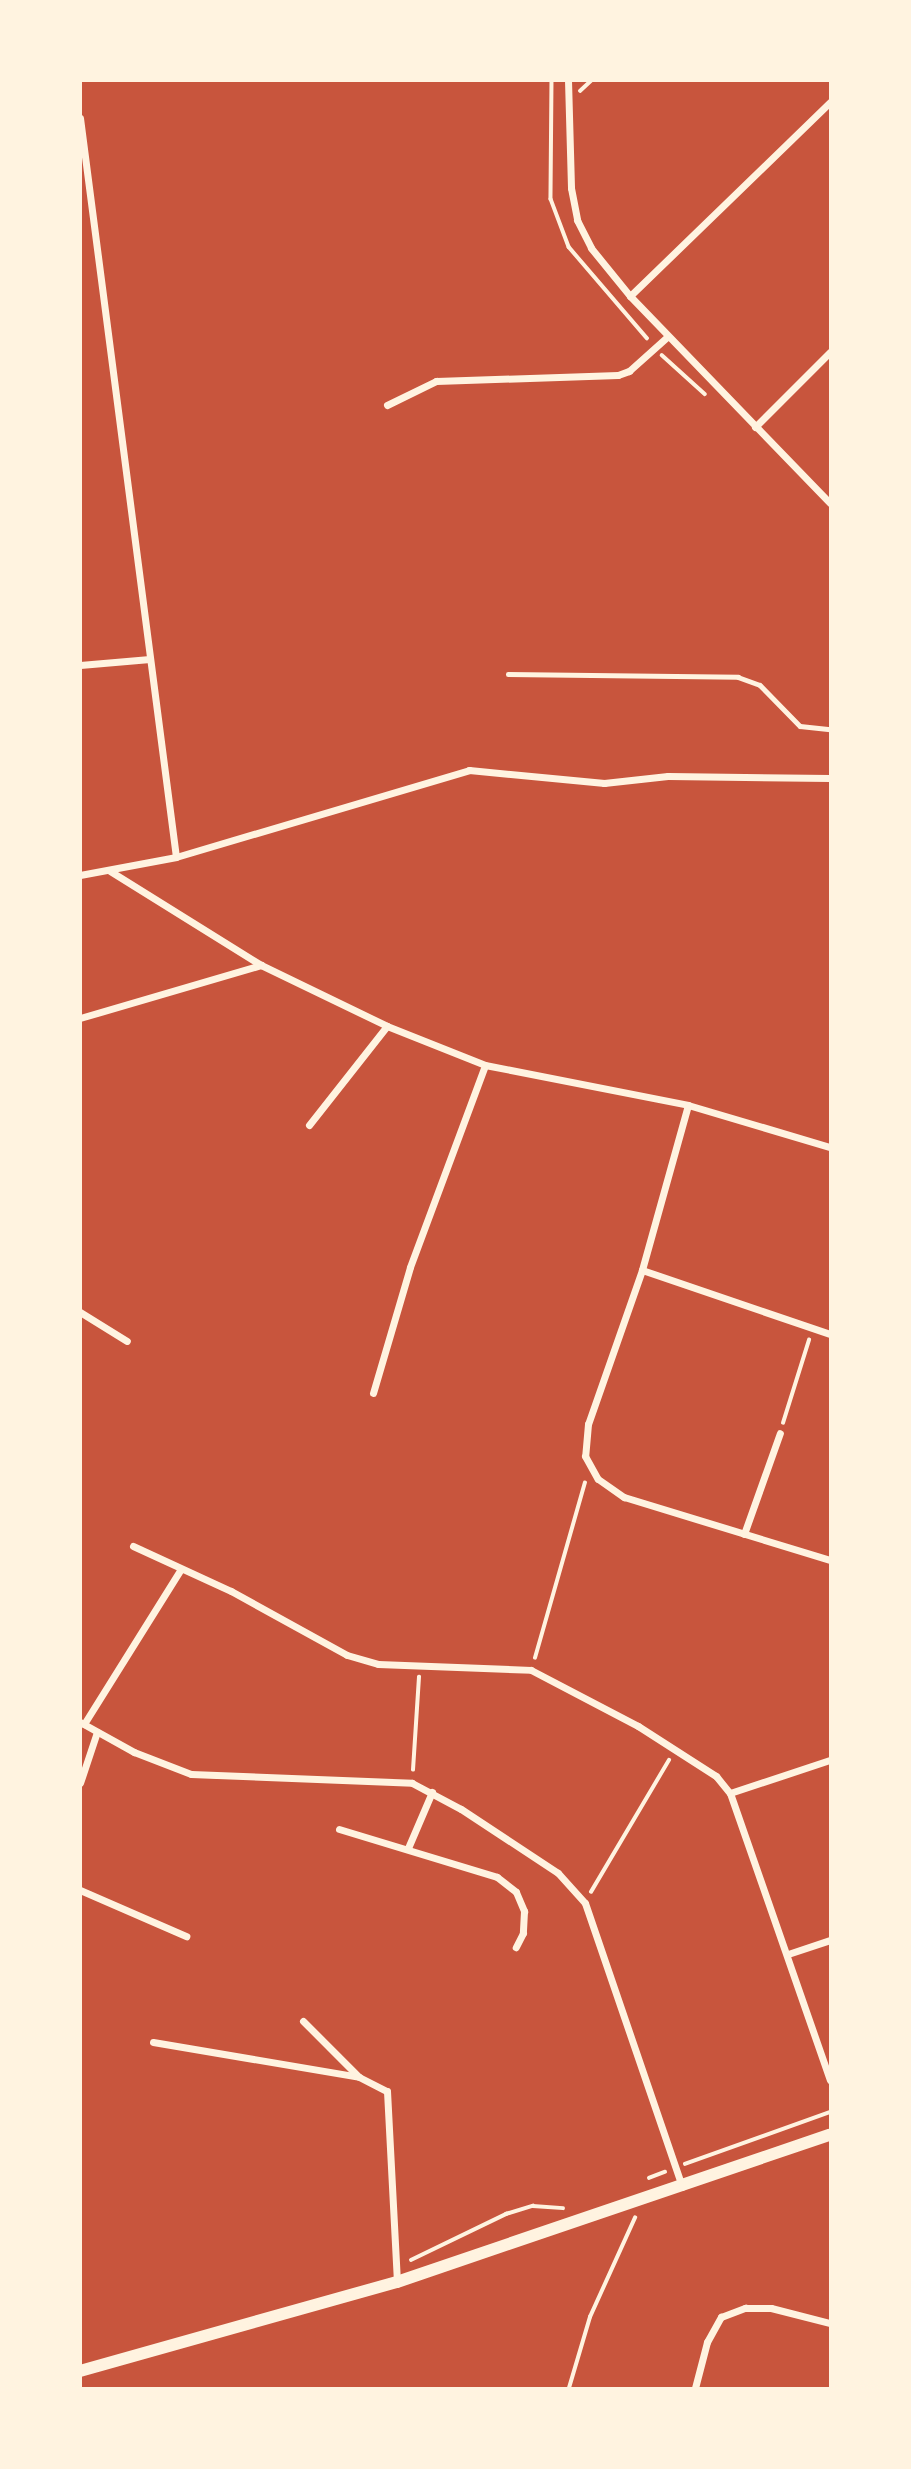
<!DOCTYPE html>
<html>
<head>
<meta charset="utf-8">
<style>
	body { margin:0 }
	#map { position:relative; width:911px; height:2469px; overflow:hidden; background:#c8553d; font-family:"DM Sans",sans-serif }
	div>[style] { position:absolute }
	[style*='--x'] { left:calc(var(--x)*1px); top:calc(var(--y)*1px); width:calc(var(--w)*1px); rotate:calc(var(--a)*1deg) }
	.path>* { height:3.5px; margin:-1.75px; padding:0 1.75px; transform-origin:1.75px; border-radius:1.75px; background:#fff3e0 }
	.service>* { height:4.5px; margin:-2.25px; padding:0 2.25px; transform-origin:2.25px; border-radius:2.25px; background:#fff3e0 }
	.minor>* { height:7px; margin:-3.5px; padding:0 3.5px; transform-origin:3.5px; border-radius:3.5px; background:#fff3e0 }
	.secondary>* { height:12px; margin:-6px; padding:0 6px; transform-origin:6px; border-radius:6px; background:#fff3e0 }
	span { translate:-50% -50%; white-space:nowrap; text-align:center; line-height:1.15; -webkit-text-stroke:7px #fff3e0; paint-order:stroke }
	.frame { position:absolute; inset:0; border:82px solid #fff3e0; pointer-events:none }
</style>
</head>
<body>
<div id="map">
	<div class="path">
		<div style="--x:552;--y:80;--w:119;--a:90.5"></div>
		<div style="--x:551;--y:199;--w:51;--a:69.4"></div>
		<div style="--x:569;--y:247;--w:120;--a:49.4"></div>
		<div style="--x:580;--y:91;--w:16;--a:-43"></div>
		<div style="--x:662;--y:355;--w:58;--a:42.2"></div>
		<div style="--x:783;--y:1423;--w:87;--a:-72.6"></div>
		<div style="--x:535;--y:1658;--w:182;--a:-74.1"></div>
		<div style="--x:413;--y:1770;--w:93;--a:-86.3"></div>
		<div style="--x:591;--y:1892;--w:153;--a:-59.4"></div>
		<div style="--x:685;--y:2164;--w:154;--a:-19.7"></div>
		<div style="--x:649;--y:2178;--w:17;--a:-21"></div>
		<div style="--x:411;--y:2260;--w:106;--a:-25.8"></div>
		<div style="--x:506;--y:2214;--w:28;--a:-17"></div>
		<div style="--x:533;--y:2206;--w:30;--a:4"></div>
		<div style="--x:569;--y:2388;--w:74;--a:-73.5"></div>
		<div style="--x:590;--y:2317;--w:109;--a:-65.6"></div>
	</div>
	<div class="service">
		<div style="--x:508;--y:674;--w:230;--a:0.7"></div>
		<div style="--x:738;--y:677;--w:23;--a:20"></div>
		<div style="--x:760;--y:685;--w:57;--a:45.7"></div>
		<div style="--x:800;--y:726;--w:30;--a:6"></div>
	</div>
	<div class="minor">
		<div style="--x:568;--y:80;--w:108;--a:88.4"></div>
		<div style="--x:571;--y:188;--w:33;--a:79"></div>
		<div style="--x:577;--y:220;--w:31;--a:63"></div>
		<div style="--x:591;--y:248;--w:62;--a:50.9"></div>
		<div style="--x:630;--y:296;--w:288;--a:46"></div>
		<div style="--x:80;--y:118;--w:745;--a:82.6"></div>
		<div style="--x:630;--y:296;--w:279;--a:-44.1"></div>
		<div style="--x:387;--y:405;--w:55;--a:-26.1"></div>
		<div style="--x:436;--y:381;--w:182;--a:-1.9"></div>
		<div style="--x:618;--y:375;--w:12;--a:-20"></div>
		<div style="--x:629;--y:371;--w:52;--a:-41.9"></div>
		<div style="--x:755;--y:427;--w:106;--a:-45"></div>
		<div style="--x:80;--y:665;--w:70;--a:-4.9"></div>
		<div style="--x:110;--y:871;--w:178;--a:31.9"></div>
		<div style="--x:261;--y:965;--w:140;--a:25.8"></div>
		<div style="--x:387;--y:1026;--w:105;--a:21.7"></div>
		<div style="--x:485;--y:1065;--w:207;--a:11.1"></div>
		<div style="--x:688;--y:1105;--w:148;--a:16.5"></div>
		<div style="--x:80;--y:875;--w:98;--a:-10.6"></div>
		<div style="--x:176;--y:857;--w:306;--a:-16.5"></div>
		<div style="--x:469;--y:770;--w:136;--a:5.5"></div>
		<div style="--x:604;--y:783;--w:64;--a:-6.2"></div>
		<div style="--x:668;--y:776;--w:162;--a:0.7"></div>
		<div style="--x:80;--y:1018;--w:189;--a:-16.3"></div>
		<div style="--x:688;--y:1105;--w:171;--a:105.6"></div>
		<div style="--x:642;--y:1270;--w:163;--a:109.3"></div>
		<div style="--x:588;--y:1424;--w:32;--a:95"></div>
		<div style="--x:585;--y:1456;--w:26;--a:61"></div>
		<div style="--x:598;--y:1479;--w:32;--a:35"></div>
		<div style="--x:624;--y:1497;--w:215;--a:17"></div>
		<div style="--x:309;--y:1125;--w:126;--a:-51.8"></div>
		<div style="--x:642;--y:1270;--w:199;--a:18.8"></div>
		<div style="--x:80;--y:1312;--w:55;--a:31.7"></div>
		<div style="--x:373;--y:1393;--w:131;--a:-73.6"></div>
		<div style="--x:410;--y:1267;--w:215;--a:-69.6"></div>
		<div style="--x:744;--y:1534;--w:107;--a:-70.4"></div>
		<div style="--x:133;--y:1546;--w:108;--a:24.7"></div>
		<div style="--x:231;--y:1591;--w:132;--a:28.9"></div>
		<div style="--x:347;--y:1655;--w:32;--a:16"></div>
		<div style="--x:378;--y:1664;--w:153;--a:2.2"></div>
		<div style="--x:531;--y:1670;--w:121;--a:27.6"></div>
		<div style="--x:638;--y:1726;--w:93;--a:32.7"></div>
		<div style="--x:716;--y:1776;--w:22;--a:51"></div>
		<div style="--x:730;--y:1793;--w:304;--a:70.8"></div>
		<div style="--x:80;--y:1722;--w:62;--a:29.1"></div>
		<div style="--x:134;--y:1752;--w:61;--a:21.1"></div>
		<div style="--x:191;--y:1774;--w:221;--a:2.3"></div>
		<div style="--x:412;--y:1783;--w:55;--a:28"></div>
		<div style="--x:461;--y:1809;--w:116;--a:33.4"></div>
		<div style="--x:558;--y:1873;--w:40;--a:48"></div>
		<div style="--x:585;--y:1903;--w:300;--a:71.1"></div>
		<div style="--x:84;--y:1724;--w:183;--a:-58"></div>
		<div style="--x:80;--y:1783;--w:54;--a:-71.6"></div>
		<div style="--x:730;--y:1793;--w:105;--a:-18.3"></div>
		<div style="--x:339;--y:1829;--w:165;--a:16.9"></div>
		<div style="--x:497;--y:1877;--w:24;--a:38"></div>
		<div style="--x:516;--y:1892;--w:21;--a:67"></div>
		<div style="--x:524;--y:1911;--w:22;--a:93"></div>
		<div style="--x:523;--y:1933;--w:16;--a:117"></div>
		<div style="--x:408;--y:1848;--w:61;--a:-66.8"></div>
		<div style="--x:80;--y:1890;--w:116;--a:23.5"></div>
		<div style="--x:788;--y:1954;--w:44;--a:-18.4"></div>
		<div style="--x:303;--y:2021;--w:78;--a:45"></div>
		<div style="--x:153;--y:2042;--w:209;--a:9.6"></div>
		<div style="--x:359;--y:2077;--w:31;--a:27"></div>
		<div style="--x:387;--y:2091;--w:191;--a:87"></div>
		<div style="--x:695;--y:2388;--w:48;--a:-75.4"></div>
		<div style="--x:707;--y:2342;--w:29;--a:-61"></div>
		<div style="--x:721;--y:2317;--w:26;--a:-21"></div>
		<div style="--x:745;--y:2308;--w:26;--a:0"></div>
		<div style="--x:771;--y:2308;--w:61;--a:14.3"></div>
	</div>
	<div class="secondary">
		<div style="--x:80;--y:2371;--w:329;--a:-15.7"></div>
		<div style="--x:397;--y:2282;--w:457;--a:-18.8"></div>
	</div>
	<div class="frame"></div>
</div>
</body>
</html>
